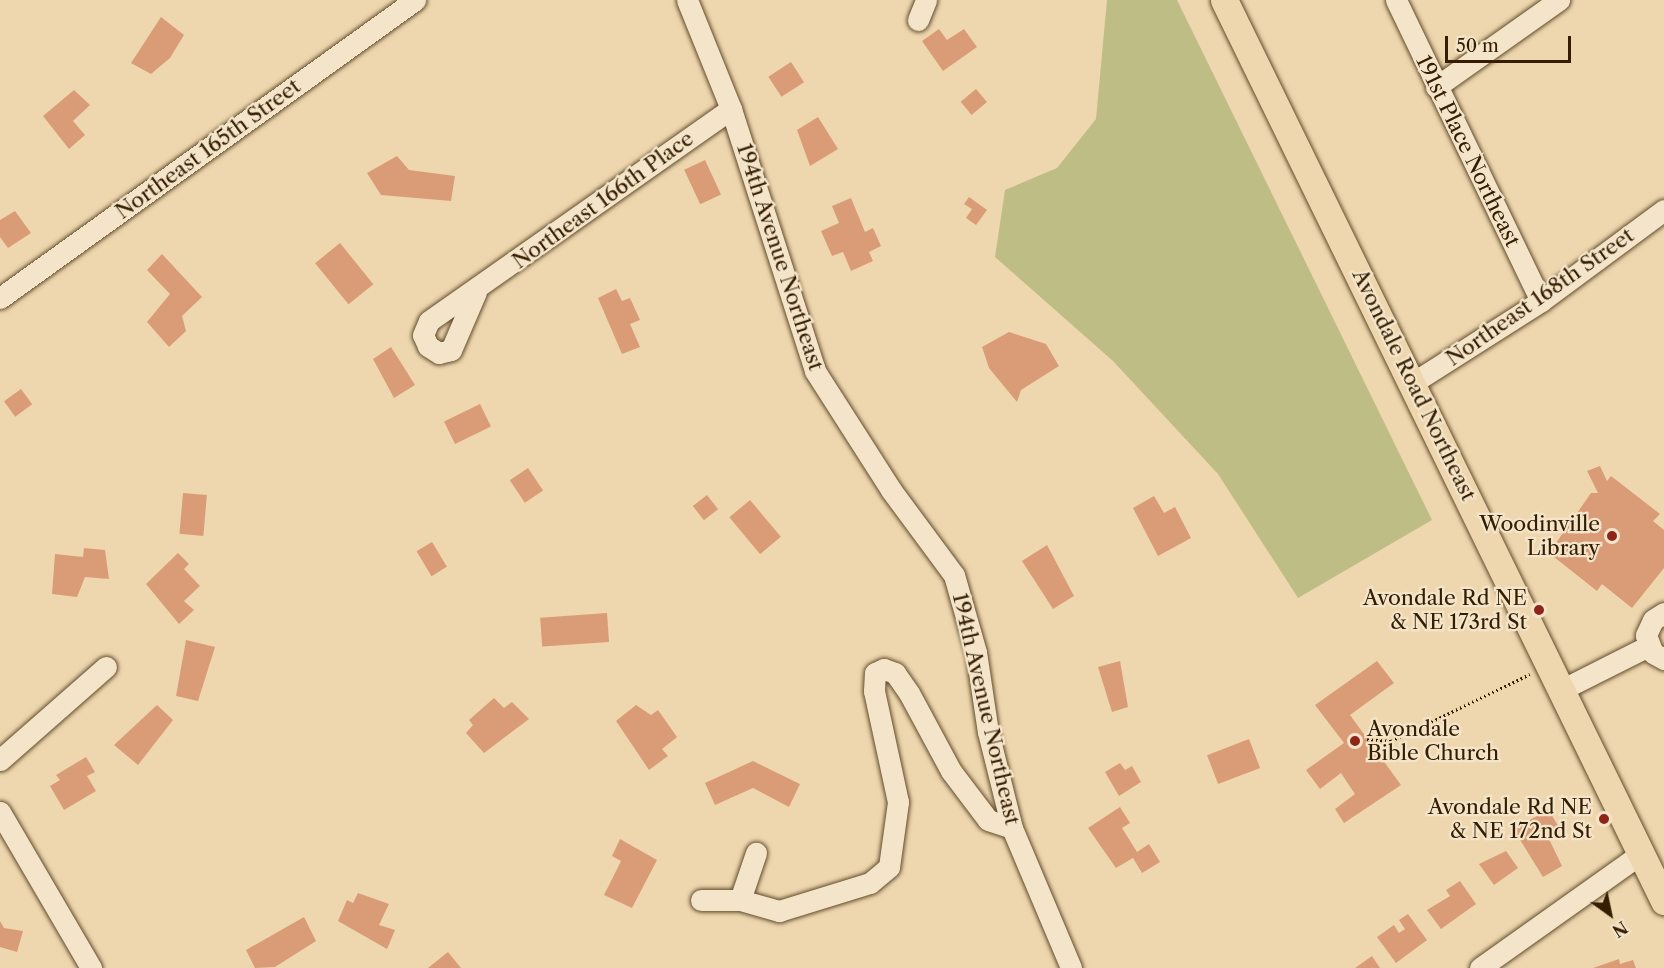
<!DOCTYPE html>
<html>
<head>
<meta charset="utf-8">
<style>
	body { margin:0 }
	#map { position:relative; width:1664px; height:968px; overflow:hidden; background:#eed7ae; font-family:"Libre Caslon Text",serif }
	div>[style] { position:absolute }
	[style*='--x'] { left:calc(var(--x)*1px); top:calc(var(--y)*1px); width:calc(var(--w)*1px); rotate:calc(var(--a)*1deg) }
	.green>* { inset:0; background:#bfbd86 }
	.building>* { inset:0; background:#da9c76; transform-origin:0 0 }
	.path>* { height:3px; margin-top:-1.5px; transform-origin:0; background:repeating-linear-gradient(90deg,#341d00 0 1.5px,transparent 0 4.5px) }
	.roads { filter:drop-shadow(0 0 2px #624c2c) drop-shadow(0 0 2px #624c2c) }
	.minor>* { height:21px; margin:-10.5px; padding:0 10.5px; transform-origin:10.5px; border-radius:10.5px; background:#f4e5ca }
	.major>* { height:27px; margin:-13.5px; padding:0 13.5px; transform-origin:13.5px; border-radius:13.5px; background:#eed7ae }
	.dots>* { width:16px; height:16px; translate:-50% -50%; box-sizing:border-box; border:3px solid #f4e5ca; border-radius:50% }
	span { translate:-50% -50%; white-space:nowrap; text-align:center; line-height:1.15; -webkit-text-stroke:4.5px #f4e5ca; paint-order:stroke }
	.street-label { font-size:21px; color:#341d00 }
	.poi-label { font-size:21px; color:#341d00 }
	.right { translate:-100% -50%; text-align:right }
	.left { translate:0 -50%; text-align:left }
	.north { position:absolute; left:1580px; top:884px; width:60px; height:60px; -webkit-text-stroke:4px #f4e5ca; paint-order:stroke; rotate:147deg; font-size:16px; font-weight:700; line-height:24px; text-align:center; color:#341d00 }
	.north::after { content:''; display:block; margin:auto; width:21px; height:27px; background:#341d00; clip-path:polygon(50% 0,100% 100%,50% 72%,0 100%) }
	.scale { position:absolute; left:1445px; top:36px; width:126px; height:27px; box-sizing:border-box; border:3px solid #341d00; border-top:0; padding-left:8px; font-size:18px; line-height:21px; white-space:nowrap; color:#341d00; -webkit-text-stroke:4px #f4e5ca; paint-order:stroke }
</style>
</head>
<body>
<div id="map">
	<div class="green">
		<div style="clip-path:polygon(1107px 0,1177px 0,1432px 520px,1298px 598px,1218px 474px,1113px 361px,995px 257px,1005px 190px,1057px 168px,1096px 119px)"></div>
	</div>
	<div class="building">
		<div style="clip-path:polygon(161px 17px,184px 35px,170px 58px,151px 74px,131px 63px)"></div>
		<div style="clip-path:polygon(939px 29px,947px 40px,964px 29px,977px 47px,943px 71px,922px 41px)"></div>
		<div style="left:791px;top:62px;width:24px;height:27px;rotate:57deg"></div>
		<div style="left:976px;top:89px;width:17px;height:20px;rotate:50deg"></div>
		<div style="clip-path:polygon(74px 90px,90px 105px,73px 121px,85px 135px,69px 149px,43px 116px)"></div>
		<div style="clip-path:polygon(818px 117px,838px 149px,810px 166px,797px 130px)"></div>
		<div style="clip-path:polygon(397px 156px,409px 170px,455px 176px,451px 201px,381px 195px,367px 173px)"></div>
		<div style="left:705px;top:160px;width:38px;height:23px;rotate:65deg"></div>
		<div style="clip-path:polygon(969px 197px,987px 210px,976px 225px,966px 218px,972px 209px,964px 204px)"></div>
		<div style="clip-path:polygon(851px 198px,865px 232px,873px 228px,881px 246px,869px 252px,873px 261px,851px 271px,843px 252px,832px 256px,821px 231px,839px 223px,832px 206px)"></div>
		<div style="clip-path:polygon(15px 211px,31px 233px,8px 248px,0 237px,0 220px)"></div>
		<div style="left:340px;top:243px;width:53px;height:32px;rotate:51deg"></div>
		<div style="clip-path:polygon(162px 254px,202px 297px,182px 316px,186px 331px,169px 347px,147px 322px,170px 294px,147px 270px)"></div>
		<div style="clip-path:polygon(616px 289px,622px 301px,630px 298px,640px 320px,630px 324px,640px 347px,622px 354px,598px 298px)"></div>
		<div style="clip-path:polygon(1009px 332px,1046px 344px,1059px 366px,1021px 390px,1017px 402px,989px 368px,982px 347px)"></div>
		<div style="clip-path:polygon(391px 347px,415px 385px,394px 398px,373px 359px)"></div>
		<div style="left:21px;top:389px;width:19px;height:21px;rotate:54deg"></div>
		<div style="left:480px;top:404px;width:25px;height:40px;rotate:64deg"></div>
		<div style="clip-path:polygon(1600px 466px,1607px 481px,1611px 476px,1660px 514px,1653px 521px,1664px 530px,1664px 568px,1632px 608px,1602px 584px,1597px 591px,1549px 553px,1591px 493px,1598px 493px,1587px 471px)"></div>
		<div style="left:528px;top:468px;width:27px;height:22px;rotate:56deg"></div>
		<div style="left:183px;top:493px;width:24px;height:41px;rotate:5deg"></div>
		<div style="left:707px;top:495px;width:18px;height:18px;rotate:52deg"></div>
		<div style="clip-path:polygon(1154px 496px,1164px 513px,1175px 507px,1191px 538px,1158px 556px,1133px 508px)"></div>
		<div style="left:750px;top:500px;width:48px;height:27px;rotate:50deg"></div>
		<div style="left:432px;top:542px;width:29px;height:18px;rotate:59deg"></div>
		<div style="clip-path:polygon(1047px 545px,1074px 596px,1053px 609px,1022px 561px)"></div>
		<div style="clip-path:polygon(84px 548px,105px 550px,109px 579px,85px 577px,77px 597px,52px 594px,55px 554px,83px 557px)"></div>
		<div style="clip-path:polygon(178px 553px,189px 564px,184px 569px,200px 586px,184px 601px,194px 610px,179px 624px,146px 584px)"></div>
		<div style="left:607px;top:613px;width:29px;height:67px;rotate:86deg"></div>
		<div style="clip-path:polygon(186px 640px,215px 647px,198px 701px,176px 696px)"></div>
		<div style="clip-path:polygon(1120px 661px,1128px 707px,1112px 712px,1098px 667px)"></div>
		<div style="clip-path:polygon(1377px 661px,1394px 683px,1350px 715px,1401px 785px,1344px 823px,1335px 809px,1355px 794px,1341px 773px,1320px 789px,1306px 770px,1344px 743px,1315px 705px)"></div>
		<div style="clip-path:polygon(494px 698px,504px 708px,512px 702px,529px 719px,484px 753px,466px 733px,473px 725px,469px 720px)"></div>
		<div style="clip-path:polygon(157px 705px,173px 720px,138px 765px,114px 745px)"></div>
		<div style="clip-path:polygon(636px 705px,651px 715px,658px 710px,677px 737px,662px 749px,668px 756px,649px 770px,616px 721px)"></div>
		<div style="left:1249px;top:739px;width:31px;height:45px;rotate:69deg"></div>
		<div style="clip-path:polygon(86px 757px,95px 772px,87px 776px,96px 791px,64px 810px,50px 786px,60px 780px,56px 775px)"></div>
		<div style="clip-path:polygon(753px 761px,800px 784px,789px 807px,753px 788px,715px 805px,705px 783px)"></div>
		<div style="clip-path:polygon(1120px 763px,1125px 770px,1132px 766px,1141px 782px,1119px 796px,1105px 772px)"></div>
		<div style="clip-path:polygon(1120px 807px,1130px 823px,1122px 828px,1137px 852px,1149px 844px,1160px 862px,1142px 873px,1133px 858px,1116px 868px,1088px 828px)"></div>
		<div style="clip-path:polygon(1548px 809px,1560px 829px,1548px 837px,1562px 866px,1543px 877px,1514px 830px)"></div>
		<div style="clip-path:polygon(620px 839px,657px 860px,632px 908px,604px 895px,621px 861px,612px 856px)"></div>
		<div style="clip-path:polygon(1506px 851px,1518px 868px,1494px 885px,1479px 864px)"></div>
		<div style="clip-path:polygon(1460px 881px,1476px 904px,1441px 929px,1427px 910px,1450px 896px,1446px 890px)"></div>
		<div style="clip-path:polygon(358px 893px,389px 904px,379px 925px,395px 930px,387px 949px,338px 921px,347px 900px,353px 903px)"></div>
		<div style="clip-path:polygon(1408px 914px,1427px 940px,1396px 963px,1377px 937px,1394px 925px,1399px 933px,1405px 929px,1399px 920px)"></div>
		<div style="clip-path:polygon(304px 917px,316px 941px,275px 967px,255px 968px,246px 950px)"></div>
		<div style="clip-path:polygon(0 921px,4px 928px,23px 931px,17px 952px,0 947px)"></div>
		<div style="clip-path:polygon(448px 952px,461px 968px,428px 968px)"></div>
		<div style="clip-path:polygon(1372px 956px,1380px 968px,1355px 968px)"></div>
		<div style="clip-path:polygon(1619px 959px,1620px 964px,1633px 960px,1636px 968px,1593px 968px)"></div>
	</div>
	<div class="path">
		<div style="--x:1367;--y:739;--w:24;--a:5"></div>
		<div style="--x:1391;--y:741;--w:154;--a:-25.7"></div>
	</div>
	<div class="roads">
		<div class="minor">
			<div style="--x:687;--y:0;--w:118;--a:68"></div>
			<div style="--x:731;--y:109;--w:275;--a:72.2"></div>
			<div style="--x:815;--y:371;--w:141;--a:57.4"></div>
			<div style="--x:891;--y:490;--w:106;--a:53.5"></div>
			<div style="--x:954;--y:575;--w:80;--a:74.1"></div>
			<div style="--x:976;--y:652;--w:81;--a:81.5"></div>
			<div style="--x:988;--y:732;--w:99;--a:76"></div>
			<div style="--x:1012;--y:828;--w:152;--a:67.1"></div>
			<div style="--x:1396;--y:0;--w:334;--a:64.3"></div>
			<div style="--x:918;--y:20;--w:22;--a:-68"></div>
			<div style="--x:1436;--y:87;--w:151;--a:-35.3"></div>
			<div style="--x:476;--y:292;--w:63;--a:113.3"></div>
			<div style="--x:451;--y:350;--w:12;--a:166"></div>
			<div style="--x:439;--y:353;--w:13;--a:-148"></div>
			<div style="--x:428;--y:346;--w:12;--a:-114"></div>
			<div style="--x:423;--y:335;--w:15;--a:-67"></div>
			<div style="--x:429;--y:321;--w:369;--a:-35.1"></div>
			<div style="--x:0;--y:298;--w:511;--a:-35.68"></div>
			<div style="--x:1414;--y:382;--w:151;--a:-32.5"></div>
			<div style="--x:1541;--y:301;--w:153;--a:-36.5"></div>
			<div style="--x:1664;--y:613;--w:13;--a:148"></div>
			<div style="--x:1653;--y:620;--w:17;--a:115"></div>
			<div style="--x:1646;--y:635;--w:19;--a:69"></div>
			<div style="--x:1653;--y:653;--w:13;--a:29"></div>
			<div style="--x:1561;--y:690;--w:97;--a:-26.8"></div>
			<div style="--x:0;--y:760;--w:141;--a:-41.3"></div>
			<div style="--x:0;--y:812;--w:181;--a:59.7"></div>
			<div style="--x:701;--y:900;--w:39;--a:0"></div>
			<div style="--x:740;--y:900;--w:41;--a:15.8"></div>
			<div style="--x:779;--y:911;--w:95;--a:-17.1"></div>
			<div style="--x:870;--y:883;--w:25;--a:-40"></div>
			<div style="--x:889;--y:867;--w:66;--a:-82.1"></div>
			<div style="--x:898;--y:802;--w:114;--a:-102.2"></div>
			<div style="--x:874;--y:691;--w:18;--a:-87"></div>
			<div style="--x:875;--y:673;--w:10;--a:-24"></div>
			<div style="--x:884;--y:669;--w:12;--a:20"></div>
			<div style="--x:895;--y:673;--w:24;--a:55"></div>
			<div style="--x:909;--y:693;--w:89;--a:61.7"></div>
			<div style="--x:951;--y:771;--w:61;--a:52.9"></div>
			<div style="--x:988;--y:820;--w:25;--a:18"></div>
			<div style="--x:740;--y:900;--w:50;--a:-71.2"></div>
			<div style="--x:1480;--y:968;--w:199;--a:-35.4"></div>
		</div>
		<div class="major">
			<div style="--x:1224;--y:0;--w:1003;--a:63.97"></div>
		</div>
	</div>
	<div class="dots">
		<div style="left:1612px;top:536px;background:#8f2418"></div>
		<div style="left:1539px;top:610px;background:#8f2418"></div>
		<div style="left:1355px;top:741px;background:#8f2418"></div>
		<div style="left:1604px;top:819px;background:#8f2418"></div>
	</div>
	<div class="street-label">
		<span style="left:208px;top:149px;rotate:-36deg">Northeast 165th Street</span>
		<span style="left:1468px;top:151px;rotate:64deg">191st Place Northeast</span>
		<span style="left:603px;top:200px;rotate:-36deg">Northeast 166th Place</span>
		<span style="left:780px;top:257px;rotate:72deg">194th Avenue Northeast</span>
		<span style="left:1540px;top:297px;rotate:-35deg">Northeast 168th Street</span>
		<span style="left:1414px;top:385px;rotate:64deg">Avondale Road Northeast</span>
		<span style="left:986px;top:709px;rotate:77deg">194th Avenue Northeast</span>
	</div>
	<div class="poi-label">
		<span class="right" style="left:1600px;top:536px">Woodinville<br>Library</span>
		<span class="right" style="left:1527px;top:610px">Avondale Rd NE<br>&amp; NE 173rd St</span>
		<span class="left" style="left:1367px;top:741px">Avondale<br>Bible Church</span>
		<span class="right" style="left:1592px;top:819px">Avondale Rd NE<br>&amp; NE 172nd St</span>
	</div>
	<div class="north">N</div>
	<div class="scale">50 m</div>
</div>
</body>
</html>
